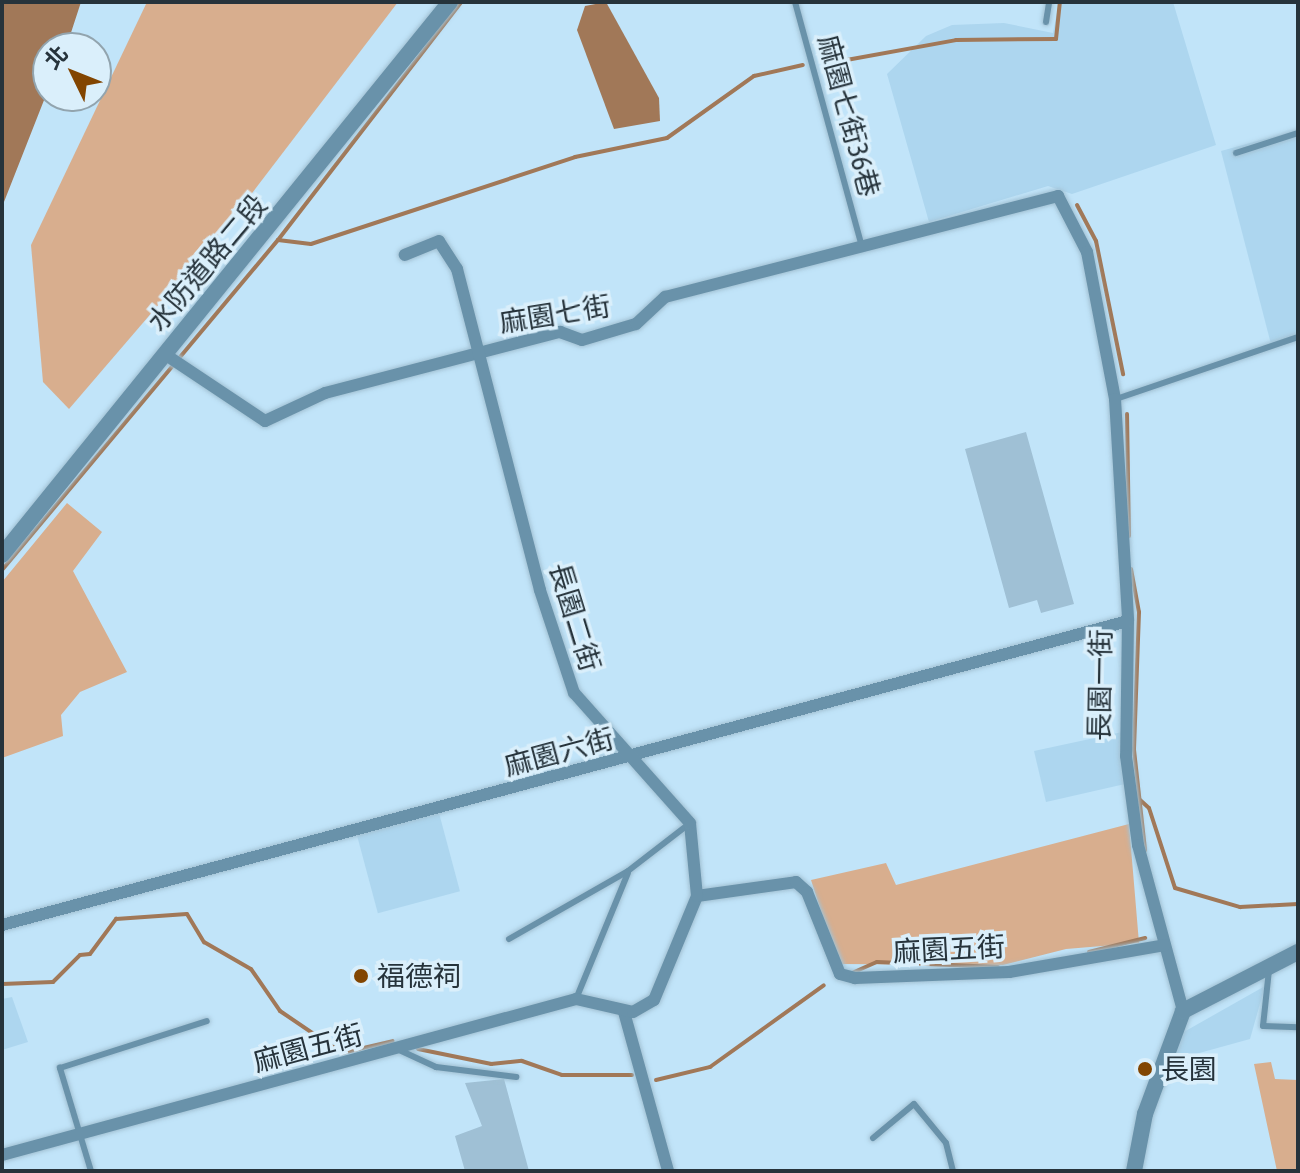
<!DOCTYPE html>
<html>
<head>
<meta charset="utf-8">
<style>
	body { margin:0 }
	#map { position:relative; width:1300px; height:1173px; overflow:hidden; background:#c1e4f9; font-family:"Asap Condensed","Noto Sans TC",sans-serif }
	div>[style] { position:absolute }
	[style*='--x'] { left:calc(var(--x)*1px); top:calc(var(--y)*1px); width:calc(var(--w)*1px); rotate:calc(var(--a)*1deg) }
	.built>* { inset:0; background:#add6ef; transform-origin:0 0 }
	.green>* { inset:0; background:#d8ae8e }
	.water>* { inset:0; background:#a17858 }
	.stream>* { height:4px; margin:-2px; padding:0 2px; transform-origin:2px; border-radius:2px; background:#a17858 }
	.building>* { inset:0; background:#9fc0d5 }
	.roads { filter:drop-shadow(0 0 2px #a2c1d3) drop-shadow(0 0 2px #a2c1d3) }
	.service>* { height:6px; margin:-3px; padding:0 3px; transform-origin:3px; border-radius:3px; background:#6992aa }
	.minor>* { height:12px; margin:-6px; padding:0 6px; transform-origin:6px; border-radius:6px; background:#6992aa }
	.tertiary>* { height:16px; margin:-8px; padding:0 8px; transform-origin:8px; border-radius:8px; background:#6992aa }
	.dots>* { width:22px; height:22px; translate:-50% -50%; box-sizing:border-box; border:4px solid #daeffb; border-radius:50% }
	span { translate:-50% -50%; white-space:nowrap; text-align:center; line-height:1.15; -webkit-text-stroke:7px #daeffb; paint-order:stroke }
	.street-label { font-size:28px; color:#26333b }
	.poi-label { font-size:28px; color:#26333b }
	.left { translate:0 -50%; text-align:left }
	.frame { position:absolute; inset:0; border:4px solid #26333b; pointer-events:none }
	.north { position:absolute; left:32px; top:32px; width:80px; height:80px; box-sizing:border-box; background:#daeffb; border:2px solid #92a4ae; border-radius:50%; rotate:313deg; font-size:22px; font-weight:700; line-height:32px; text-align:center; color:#26333b }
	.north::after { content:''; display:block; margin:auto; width:28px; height:36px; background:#824501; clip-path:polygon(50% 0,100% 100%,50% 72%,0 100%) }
</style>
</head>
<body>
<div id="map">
	<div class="built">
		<div style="clip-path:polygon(1059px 2px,1173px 2px,1216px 145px,1072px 194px,1048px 186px,929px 222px,887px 74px,926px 36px,952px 25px,1004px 23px,1053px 33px)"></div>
		<div style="clip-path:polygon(1298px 130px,1298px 341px,1272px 348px,1221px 151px)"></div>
		<div style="clip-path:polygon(1127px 731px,1125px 784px,1046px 802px,1034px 751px)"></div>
		<div style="left:439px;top:813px;width:81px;height:85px;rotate:75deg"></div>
		<div style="clip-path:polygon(1265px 986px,1250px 1039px,1174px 1060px,1182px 1033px)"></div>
		<div style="clip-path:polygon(12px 997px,28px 1042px,2px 1050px,2px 999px)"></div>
	</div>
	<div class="green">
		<div style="clip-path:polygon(147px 2px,398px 2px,233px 218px,69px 409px,43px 382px,31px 245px)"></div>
		<div style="clip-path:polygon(67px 503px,102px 532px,73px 571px,127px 672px,80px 692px,61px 715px,63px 736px,2px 758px,2px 582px)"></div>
		<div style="clip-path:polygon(1129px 824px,1139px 943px,1066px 949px,1003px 965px,838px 964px,811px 880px,886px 863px,896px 885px)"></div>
		<div style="clip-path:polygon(1271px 1062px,1275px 1079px,1298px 1080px,1298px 1171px,1277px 1171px,1254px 1064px)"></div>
	</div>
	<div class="water">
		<div style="clip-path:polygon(2px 2px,81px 2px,66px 48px,48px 48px,48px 90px,2px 207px)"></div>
		<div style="clip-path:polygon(606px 2px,659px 98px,660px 121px,614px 129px,577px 30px,585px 6px)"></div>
	</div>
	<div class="stream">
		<div style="--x:830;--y:63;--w:128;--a:-10.3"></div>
		<div style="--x:956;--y:40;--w:100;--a:-0.6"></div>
		<div style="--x:1056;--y:39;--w:37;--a:-84"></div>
		<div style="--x:1077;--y:205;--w:41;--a:62.2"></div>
		<div style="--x:1096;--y:241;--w:136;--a:78.5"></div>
		<div style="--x:278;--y:240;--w:33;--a:7"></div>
		<div style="--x:311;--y:244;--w:278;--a:-18.2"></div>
		<div style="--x:575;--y:157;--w:94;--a:-11.7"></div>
		<div style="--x:667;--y:138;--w:107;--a:-35.5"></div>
		<div style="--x:754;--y:76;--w:50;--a:-12.7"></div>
		<div style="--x:1127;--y:414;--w:122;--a:89.1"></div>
		<div style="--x:1131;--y:569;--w:44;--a:79.5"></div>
		<div style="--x:1139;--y:612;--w:138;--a:92.1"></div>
		<div style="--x:1134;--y:750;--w:101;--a:83.7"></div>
		<div style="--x:2;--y:570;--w:430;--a:-50.1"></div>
		<div style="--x:278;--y:240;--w:300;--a:-52.4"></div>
		<div style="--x:1139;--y:799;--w:13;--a:42"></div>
		<div style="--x:1149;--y:808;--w:84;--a:72"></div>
		<div style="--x:1175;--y:888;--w:68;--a:16.3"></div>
		<div style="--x:1240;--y:907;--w:58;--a:-3"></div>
		<div style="--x:1089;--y:952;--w:58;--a:-14"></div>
		<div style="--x:852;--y:973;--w:27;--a:-24"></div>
		<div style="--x:877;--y:962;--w:121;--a:2.4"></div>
		<div style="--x:2;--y:984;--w:51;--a:-2.2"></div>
		<div style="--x:53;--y:982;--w:38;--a:-45"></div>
		<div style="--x:80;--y:955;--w:10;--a:-6"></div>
		<div style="--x:90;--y:954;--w:44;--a:-53.4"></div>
		<div style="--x:116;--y:919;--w:71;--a:-4"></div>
		<div style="--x:187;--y:914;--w:33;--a:59"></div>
		<div style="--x:204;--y:942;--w:54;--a:29.9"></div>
		<div style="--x:251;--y:969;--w:51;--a:55.4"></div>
		<div style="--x:280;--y:1011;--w:75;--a:34.1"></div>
		<div style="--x:342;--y:1053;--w:52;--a:-13.2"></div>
		<div style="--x:418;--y:1049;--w:75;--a:11.6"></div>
		<div style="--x:491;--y:1064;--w:31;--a:-6"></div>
		<div style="--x:522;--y:1061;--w:42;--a:19.3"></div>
		<div style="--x:562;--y:1075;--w:70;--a:0"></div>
		<div style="--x:656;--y:1080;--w:56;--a:-13.5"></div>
		<div style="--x:710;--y:1067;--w:140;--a:-35.7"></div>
	</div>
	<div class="building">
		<div style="clip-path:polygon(1026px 432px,1074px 604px,1041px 613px,1037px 600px,1009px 608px,965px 449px)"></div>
		<div style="clip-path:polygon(504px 1079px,529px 1171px,465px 1171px,455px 1136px,482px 1126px,465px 1083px)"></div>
	</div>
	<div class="roads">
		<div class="service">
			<div style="--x:795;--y:2;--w:250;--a:74.7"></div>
			<div style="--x:1046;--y:22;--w:20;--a:-81"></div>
			<div style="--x:1236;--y:153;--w:65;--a:-17.9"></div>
			<div style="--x:1116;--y:399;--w:192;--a:-18.8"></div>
			<div style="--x:509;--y:939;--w:137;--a:-29.7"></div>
			<div style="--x:628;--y:871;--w:78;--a:-37.7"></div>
			<div style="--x:1269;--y:970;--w:56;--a:96.1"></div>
			<div style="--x:1263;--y:1026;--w:35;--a:2"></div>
			<div style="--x:576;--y:999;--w:136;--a:-67.6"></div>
			<div style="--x:397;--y:1049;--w:43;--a:24.8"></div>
			<div style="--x:436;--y:1067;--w:81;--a:7.1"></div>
			<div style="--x:873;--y:1138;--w:53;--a:-39.7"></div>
			<div style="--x:914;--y:1104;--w:50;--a:50.6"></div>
			<div style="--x:946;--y:1143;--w:29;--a:76"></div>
			<div style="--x:91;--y:1171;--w:108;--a:-106.8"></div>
			<div style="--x:60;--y:1068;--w:154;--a:-17.7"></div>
		</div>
		<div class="minor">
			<div style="--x:166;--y:355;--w:119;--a:33.7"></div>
			<div style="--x:265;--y:421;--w:66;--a:-25"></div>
			<div style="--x:325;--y:393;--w:243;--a:-14.6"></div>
			<div style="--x:560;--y:332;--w:23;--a:20"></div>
			<div style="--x:582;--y:340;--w:56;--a:-16.5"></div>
			<div style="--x:636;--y:324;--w:40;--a:-43"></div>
			<div style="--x:665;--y:297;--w:406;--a:-14.4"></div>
			<div style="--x:1058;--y:196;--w:63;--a:62.6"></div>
			<div style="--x:1087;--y:252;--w:150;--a:79.2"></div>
			<div style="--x:1115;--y:399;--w:222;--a:86.6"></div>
			<div style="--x:1128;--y:621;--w:135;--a:90.8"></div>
			<div style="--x:1126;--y:756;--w:90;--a:82.3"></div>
			<div style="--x:1138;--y:845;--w:172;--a:74.8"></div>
			<div style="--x:697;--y:896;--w:100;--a:-8"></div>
			<div style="--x:796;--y:882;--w:15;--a:42"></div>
			<div style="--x:807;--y:892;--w:88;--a:68.1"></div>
			<div style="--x:840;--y:974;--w:16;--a:15"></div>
			<div style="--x:855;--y:978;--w:154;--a:-2.2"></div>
			<div style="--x:1009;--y:972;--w:158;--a:-9.8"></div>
			<div style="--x:2;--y:925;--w:1166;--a:-15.11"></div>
			<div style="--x:624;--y:1012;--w:165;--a:74.5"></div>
			<div style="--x:2;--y:1155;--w:595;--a:-15.2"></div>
			<div style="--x:576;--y:999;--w:58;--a:12.8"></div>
			<div style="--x:633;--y:1012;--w:24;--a:-30"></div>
			<div style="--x:654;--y:1000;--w:113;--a:-67.5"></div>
			<div style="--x:697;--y:896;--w:73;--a:-95.5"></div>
			<div style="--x:690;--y:823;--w:174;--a:-131.7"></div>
			<div style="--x:574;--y:693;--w:108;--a:-108.3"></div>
			<div style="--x:540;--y:590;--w:332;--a:-104.5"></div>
			<div style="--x:457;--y:269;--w:33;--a:-123"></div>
			<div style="--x:439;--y:241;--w:37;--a:158"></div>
		</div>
		<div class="tertiary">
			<div style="--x:2;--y:555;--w:712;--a:-50.99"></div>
			<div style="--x:1134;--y:1171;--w:58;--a:-79.1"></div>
			<div style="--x:1145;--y:1114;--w:110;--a:-69.7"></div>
			<div style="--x:1183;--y:1011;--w:129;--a:-27.2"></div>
		</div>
	</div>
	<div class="dots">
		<div style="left:361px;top:976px;background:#824501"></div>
		<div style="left:1145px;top:1069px;background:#824501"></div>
	</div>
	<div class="street-label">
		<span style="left:849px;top:116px;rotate:75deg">麻園七街36巷</span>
		<span style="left:207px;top:263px;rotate:-50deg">水防道路二段</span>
		<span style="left:555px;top:314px;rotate:-9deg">麻園七街</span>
		<span style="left:575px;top:617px;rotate:73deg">長園二街</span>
		<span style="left:1100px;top:685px;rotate:-89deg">長園一街</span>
		<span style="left:559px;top:752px;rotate:-15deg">麻園六街</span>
		<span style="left:949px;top:949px;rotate:-3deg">麻園五街</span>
		<span style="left:308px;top:1048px;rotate:-15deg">麻園五街</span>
	</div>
	<div class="poi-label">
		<span class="left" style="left:377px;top:976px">福德祠</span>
		<span class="left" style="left:1161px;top:1069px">長園</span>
	</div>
	<div class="frame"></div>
	<div class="north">北</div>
</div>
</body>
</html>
